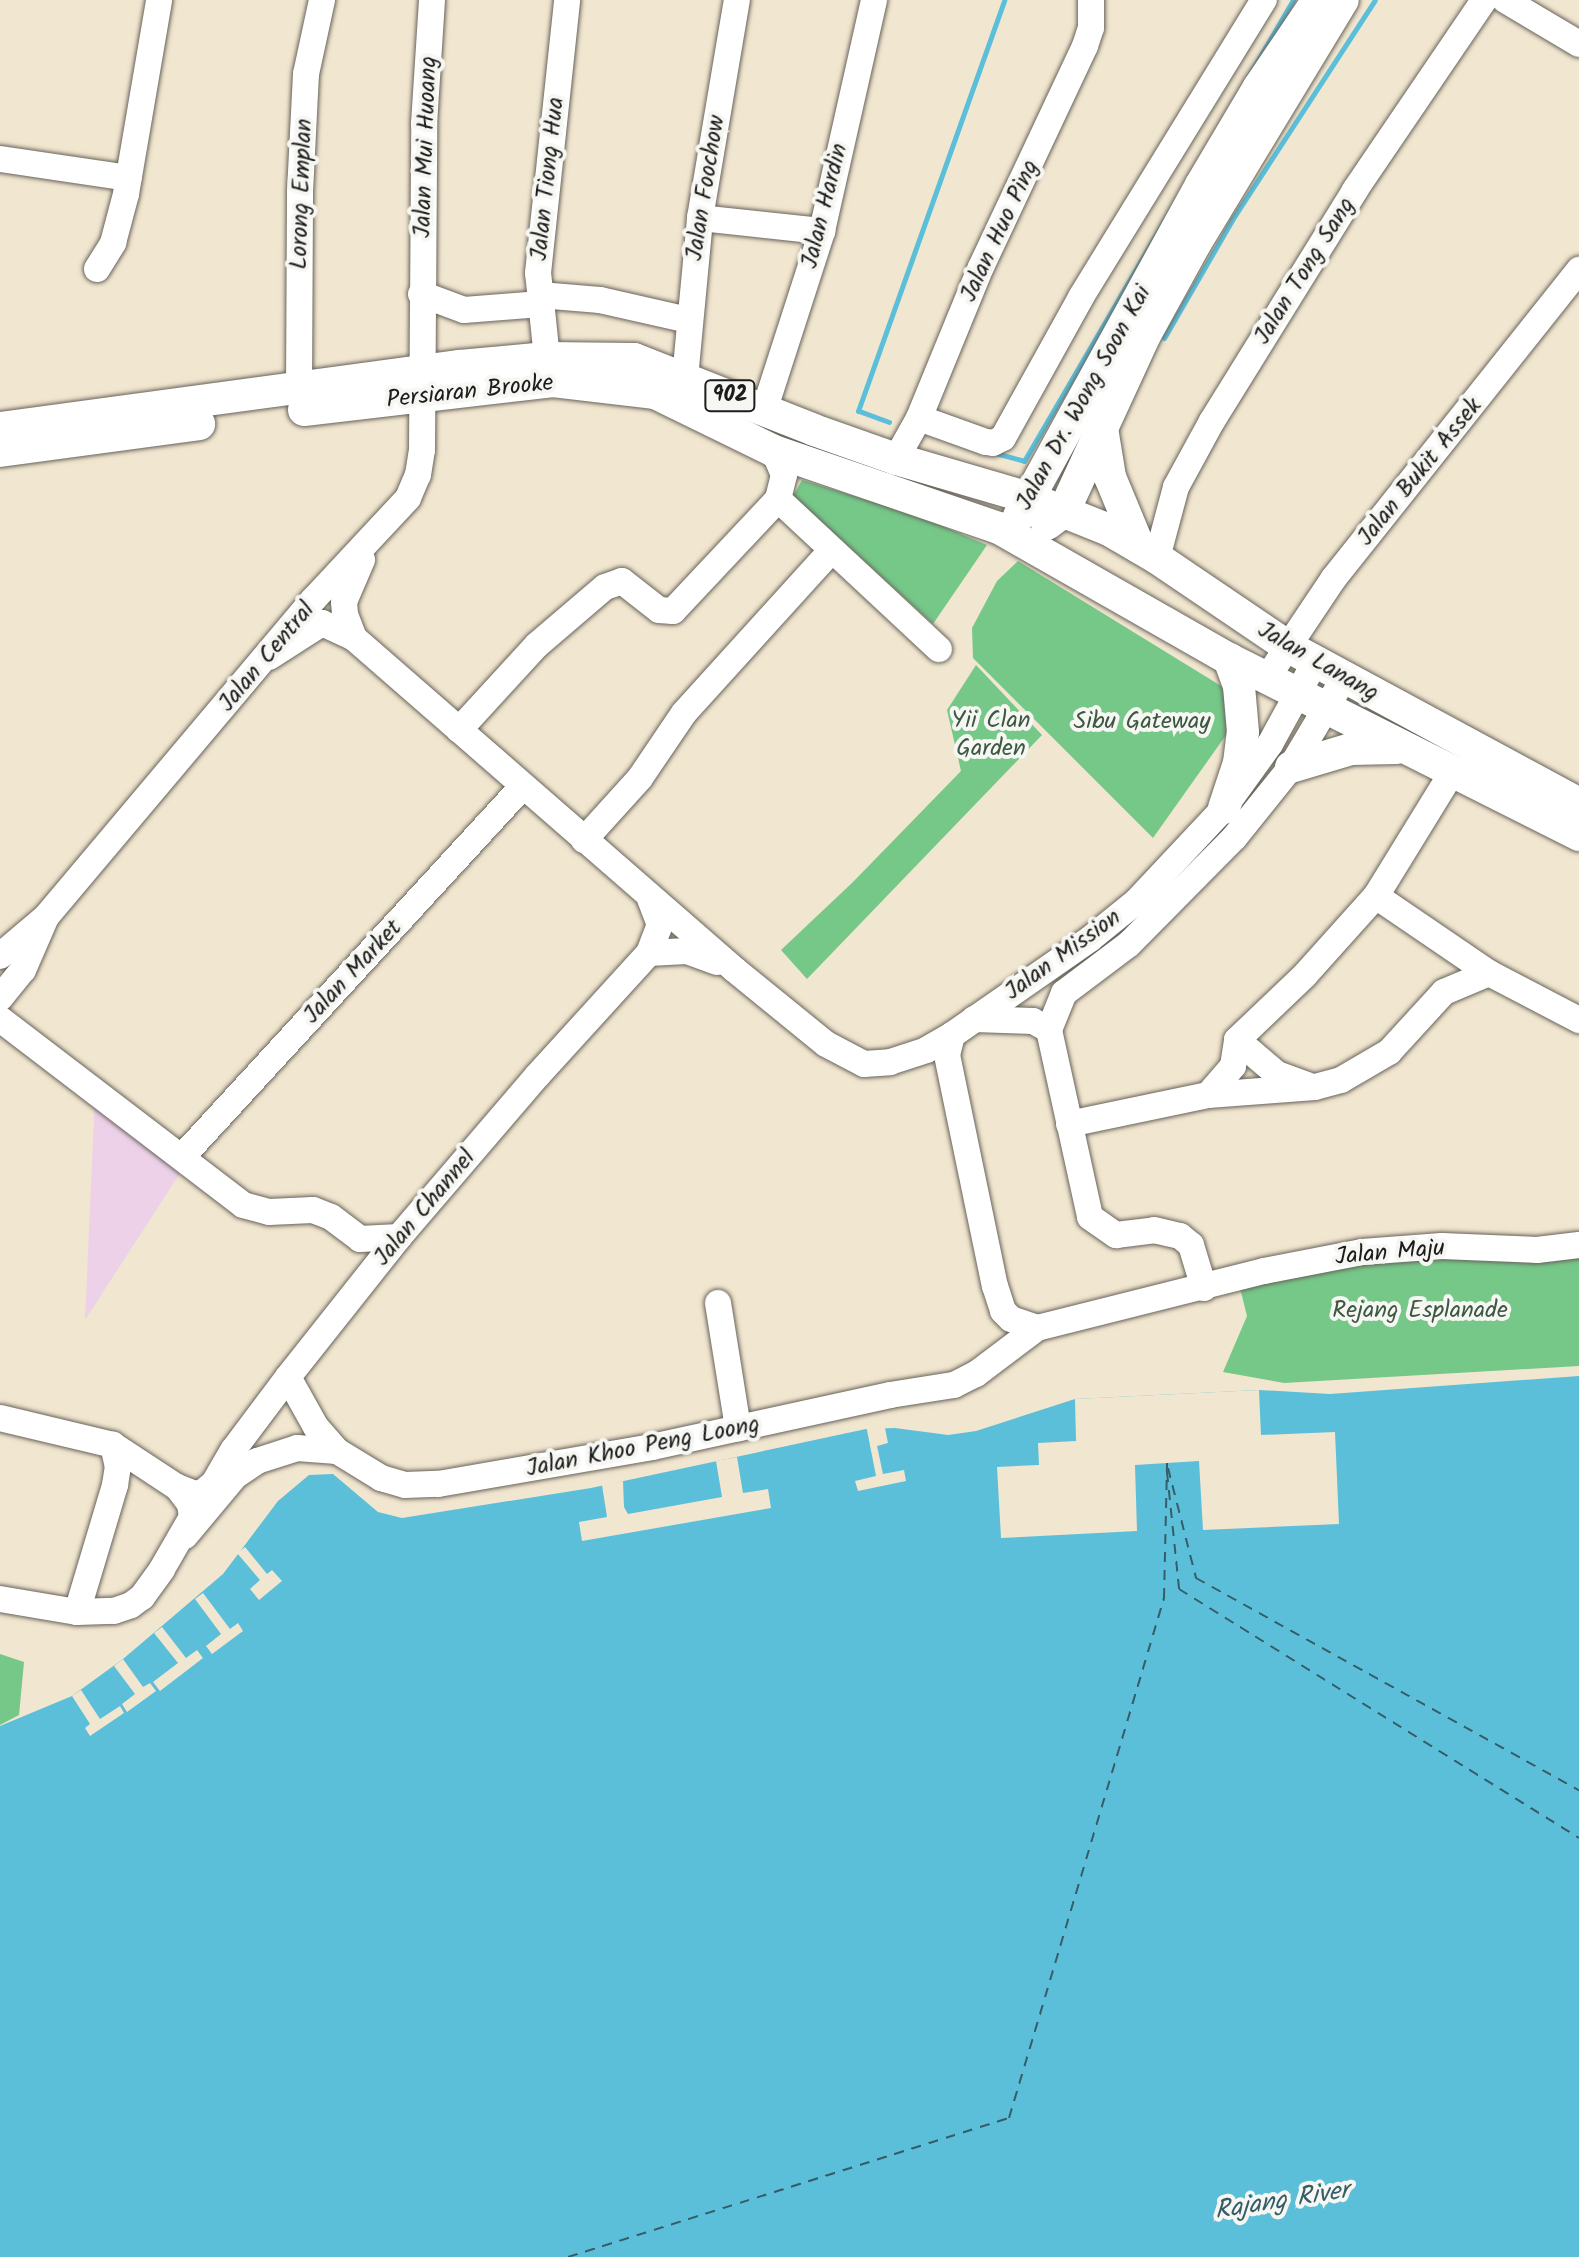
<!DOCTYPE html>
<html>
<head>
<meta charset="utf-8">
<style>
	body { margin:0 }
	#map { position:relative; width:1579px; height:2257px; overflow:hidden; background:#f1e6cf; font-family:Kalam,sans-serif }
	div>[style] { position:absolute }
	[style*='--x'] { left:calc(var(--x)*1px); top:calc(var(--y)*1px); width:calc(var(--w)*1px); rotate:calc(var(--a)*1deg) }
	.built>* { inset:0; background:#edd1e9 }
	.green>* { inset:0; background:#76c889 }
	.water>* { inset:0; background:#5bbfd9 }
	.pier>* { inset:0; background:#f1e6cf }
	.stream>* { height:5px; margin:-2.5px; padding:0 2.5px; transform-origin:2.5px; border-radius:2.5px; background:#5bbfd9 }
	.ferry>* { height:2px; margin-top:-1px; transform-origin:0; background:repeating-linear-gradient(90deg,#355d68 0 10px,transparent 0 18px) }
	.roads { filter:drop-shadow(0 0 2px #67635b) drop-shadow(0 0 2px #67635b) }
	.minor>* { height:26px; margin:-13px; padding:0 13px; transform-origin:13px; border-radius:13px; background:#fff }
	.major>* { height:32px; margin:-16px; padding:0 16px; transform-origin:16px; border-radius:16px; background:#fff }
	span { translate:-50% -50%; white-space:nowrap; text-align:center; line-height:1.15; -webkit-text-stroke:8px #f6f6f2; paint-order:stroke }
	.shield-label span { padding:2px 6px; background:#f6f6f2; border:2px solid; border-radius:6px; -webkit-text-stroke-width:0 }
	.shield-label { font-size:22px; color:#1c1c1c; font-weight:700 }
	.street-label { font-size:24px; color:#1c1c1c }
	.park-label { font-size:24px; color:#3c5842 }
	.water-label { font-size:26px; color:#355d68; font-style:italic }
</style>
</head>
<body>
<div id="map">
	<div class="built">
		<div style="clip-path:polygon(95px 1094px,186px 1164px,85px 1320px)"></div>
	</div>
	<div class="green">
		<div style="clip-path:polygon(802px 480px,918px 516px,987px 545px,933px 624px,793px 496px)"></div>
		<div style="clip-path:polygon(1018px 561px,1226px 689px,1236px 721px,1153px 838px,973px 658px,972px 628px,997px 581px)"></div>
		<div style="clip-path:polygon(976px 665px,1042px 735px,807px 979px,781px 950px,853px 882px,961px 771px,947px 710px)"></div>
		<div style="clip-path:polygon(1579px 1245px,1579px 1366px,1284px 1383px,1223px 1372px,1247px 1316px,1238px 1280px,1417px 1248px)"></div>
		<div style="clip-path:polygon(0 1654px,24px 1662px,19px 1715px,0 1725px)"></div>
	</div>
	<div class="water">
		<div style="clip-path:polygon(1579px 1376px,1579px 2257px,0 2257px,0 1726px,72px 1696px,123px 1659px,223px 1574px,278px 1501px,309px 1475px,333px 1474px,378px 1512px,402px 1518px,591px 1488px,866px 1429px,895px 1428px,948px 1435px,976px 1431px,1075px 1399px,1259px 1390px,1330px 1394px)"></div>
	</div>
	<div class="pier">
		<div style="clip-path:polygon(1259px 1390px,1261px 1435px,1335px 1432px,1339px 1524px,1203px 1530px,1199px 1461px,1135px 1465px,1137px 1531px,1001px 1538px,997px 1467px,1039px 1465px,1038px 1443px,1076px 1441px,1075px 1399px)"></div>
		<div style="clip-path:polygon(884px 1423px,888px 1443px,877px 1446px,883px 1474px,904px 1470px,906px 1481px,858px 1491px,855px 1481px,876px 1476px,866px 1425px)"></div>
		<div style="clip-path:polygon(737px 1457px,743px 1493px,768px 1489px,771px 1508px,582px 1541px,579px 1522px,607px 1517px,602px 1485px,623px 1481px,624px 1507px,628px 1514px,722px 1497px,716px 1461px)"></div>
		<div style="clip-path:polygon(245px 1547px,267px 1574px,272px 1570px,282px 1581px,259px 1600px,250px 1589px,260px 1580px,237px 1553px)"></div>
		<div style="clip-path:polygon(203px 1593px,230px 1629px,238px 1623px,243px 1631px,212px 1654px,206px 1646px,221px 1634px,195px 1599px)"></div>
		<div style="clip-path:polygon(162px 1627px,186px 1658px,197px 1650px,203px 1658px,160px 1691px,153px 1682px,178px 1663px,154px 1633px)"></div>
		<div style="clip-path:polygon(123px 1659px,143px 1687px,150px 1683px,156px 1691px,127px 1712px,122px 1704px,135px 1694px,114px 1666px)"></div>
		<div style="clip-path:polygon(81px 1690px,100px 1719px,120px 1706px,124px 1713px,90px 1736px,85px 1728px,90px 1724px,72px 1696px)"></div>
	</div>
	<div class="stream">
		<div style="--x:1164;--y:338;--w:136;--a:-60"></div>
		<div style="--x:1232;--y:220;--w:262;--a:-57"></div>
		<div style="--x:889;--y:422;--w:33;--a:-160"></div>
		<div style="--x:858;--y:411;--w:436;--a:-70.4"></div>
		<div style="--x:995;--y:453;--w:30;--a:15"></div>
		<div style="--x:1024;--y:461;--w:534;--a:-59.74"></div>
	</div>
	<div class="ferry">
		<div style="--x:1168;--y:1468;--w:114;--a:75.7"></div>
		<div style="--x:1196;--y:1578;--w:438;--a:29"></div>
		<div style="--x:1167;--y:1472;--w:118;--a:84.1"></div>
		<div style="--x:1179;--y:1589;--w:471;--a:31.9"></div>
		<div style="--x:568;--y:2257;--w:462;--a:-17.5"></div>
		<div style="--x:1009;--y:2118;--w:543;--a:-73.4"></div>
		<div style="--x:1164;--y:1598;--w:135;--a:-88.7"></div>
	</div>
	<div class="roads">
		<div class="minor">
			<div style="--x:1505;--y:0;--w:86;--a:30.7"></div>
			<div style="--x:0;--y:159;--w:130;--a:8.4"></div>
			<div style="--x:700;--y:218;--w:123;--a:6.1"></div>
			<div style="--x:97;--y:269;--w:31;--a:-58"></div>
			<div style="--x:113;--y:243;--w:51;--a:-75.1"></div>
			<div style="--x:126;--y:194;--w:197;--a:-80.3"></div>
			<div style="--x:421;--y:294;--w:46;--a:20.4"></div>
			<div style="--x:464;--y:310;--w:77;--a:-4.5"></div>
			<div style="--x:540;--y:295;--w:60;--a:4.8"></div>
			<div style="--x:600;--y:300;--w:90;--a:12.8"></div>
			<div style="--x:547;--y:358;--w:85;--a:-96"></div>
			<div style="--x:538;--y:273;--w:275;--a:-83.9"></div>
			<div style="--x:685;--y:378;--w:161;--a:-84.6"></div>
			<div style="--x:700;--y:218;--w:221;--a:-80.4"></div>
			<div style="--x:299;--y:389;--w:197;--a:-89.7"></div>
			<div style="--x:300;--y:192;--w:118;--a:-87.1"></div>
			<div style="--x:306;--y:74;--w:76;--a:-77.8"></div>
			<div style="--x:765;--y:408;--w:186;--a:-72.1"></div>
			<div style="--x:822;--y:231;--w:237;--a:-77.3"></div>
			<div style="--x:919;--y:418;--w:71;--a:19.7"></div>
			<div style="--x:986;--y:442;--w:7;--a:8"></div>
			<div style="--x:993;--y:443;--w:11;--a:-27"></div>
			<div style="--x:1003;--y:438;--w:161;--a:-61"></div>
			<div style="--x:1081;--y:297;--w:349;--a:-58.4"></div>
			<div style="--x:896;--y:459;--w:47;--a:-60.7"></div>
			<div style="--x:919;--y:418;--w:163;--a:-67.7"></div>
			<div style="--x:981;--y:267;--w:244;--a:-64.8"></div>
			<div style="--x:1085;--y:46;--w:19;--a:-72"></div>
			<div style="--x:1091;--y:28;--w:28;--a:-90"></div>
			<div style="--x:778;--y:499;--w:220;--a:43"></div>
			<div style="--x:1157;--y:558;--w:73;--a:-75"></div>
			<div style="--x:1176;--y:487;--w:75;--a:-61.4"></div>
			<div style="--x:1212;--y:421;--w:272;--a:-58.2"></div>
			<div style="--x:1355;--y:190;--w:230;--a:-55.8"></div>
			<div style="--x:354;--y:638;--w:25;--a:-111"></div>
			<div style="--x:345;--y:615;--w:13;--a:-94"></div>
			<div style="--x:344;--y:602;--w:46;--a:-66.8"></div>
			<div style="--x:269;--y:657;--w:63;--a:-32.7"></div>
			<div style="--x:322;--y:623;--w:35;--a:25"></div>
			<div style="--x:354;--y:638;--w:505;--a:41.07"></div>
			<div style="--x:735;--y:970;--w:117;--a:39.1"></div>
			<div style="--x:826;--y:1044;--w:43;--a:27.8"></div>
			<div style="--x:864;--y:1064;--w:26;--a:-4"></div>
			<div style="--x:890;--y:1062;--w:38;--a:-18"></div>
			<div style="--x:926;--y:1050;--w:30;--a:-30"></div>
			<div style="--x:952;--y:1035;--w:168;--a:-34.8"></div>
			<div style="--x:1090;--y:939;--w:60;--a:-39"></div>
			<div style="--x:1137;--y:901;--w:127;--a:-46.9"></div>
			<div style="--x:1224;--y:808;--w:79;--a:-54.3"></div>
			<div style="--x:1270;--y:744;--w:94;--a:-61.2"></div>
			<div style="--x:1267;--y:678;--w:120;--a:-56.2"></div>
			<div style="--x:1334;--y:578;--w:394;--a:-51.5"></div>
			<div style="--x:459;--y:730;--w:115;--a:-47.5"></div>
			<div style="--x:537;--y:645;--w:89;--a:-40.5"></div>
			<div style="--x:605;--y:587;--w:18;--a:-19"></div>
			<div style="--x:622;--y:581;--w:47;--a:38.1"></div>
			<div style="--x:659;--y:610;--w:14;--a:4"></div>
			<div style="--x:673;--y:611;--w:154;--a:-46.8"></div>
			<div style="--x:778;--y:499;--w:25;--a:-76"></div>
			<div style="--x:784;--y:475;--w:26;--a:-113"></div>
			<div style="--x:584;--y:840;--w:84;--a:-47.9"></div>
			<div style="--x:640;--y:778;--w:78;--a:-55.9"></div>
			<div style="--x:684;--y:713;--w:220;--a:-47.8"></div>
			<div style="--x:1376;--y:896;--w:137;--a:34.3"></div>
			<div style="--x:1489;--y:973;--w:102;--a:27.6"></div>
			<div style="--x:649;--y:953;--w:38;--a:-3"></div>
			<div style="--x:687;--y:951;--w:32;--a:20"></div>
			<div style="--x:0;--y:956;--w:60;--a:-40.3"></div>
			<div style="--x:0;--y:998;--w:36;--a:-51"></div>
			<div style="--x:23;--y:970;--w:58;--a:-66.5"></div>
			<div style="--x:46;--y:917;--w:414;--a:-49.9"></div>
			<div style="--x:313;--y:600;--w:139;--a:-47"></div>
			<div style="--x:408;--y:498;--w:25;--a:-67"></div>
			<div style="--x:418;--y:475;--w:25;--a:-81"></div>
			<div style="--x:422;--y:450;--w:326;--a:-89.6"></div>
			<div style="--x:424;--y:124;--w:124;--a:-86.3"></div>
			<div style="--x:0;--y:1019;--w:306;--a:37.4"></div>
			<div style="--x:243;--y:1205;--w:27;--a:15"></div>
			<div style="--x:269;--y:1212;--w:44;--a:-2.6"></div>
			<div style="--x:313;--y:1210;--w:19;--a:21"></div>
			<div style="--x:331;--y:1217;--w:36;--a:37"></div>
			<div style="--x:360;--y:1239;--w:39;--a:-3"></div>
			<div style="--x:974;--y:1019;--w:59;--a:1.9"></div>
			<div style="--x:1033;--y:1021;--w:18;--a:29"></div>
			<div style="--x:1049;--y:1030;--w:191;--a:77.6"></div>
			<div style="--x:1090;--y:1217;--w:32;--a:35"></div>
			<div style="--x:1116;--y:1235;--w:38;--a:-7"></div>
			<div style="--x:1154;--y:1230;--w:27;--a:13"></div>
			<div style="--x:1180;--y:1236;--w:14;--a:39"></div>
			<div style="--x:1191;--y:1245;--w:45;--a:73.2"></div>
			<div style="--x:1049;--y:1030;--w:40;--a:-68"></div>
			<div style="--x:1064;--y:993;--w:81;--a:-37"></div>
			<div style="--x:1129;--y:944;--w:149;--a:-45.3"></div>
			<div style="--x:1234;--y:838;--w:91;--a:-51.2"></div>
			<div style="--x:1291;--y:767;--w:104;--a:-59.2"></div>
			<div style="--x:952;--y:1035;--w:21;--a:104"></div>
			<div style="--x:947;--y:1055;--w:236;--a:78.3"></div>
			<div style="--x:995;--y:1286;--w:26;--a:72"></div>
			<div style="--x:1003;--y:1311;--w:11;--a:45"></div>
			<div style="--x:1011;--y:1319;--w:28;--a:19"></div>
			<div style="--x:1237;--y:1040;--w:52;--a:40.4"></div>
			<div style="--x:1277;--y:1074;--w:32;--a:20"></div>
			<div style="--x:1208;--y:1095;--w:38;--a:-49"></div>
			<div style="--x:1233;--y:1066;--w:26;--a:-81"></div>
			<div style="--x:1237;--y:1040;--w:94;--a:-43.7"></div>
			<div style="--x:1305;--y:975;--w:106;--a:-48.1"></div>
			<div style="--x:1376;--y:896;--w:149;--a:-58.4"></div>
			<div style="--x:1069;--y:1124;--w:142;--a:-11.8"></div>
			<div style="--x:1208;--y:1095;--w:107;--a:-4.3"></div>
			<div style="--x:1315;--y:1087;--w:27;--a:-15"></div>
			<div style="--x:1341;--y:1080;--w:56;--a:-30.3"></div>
			<div style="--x:1389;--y:1052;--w:81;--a:-47.5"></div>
			<div style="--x:1444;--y:992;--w:49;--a:-22.9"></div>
			<div style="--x:182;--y:1157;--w:504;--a:-47.41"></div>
			<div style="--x:718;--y:1303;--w:127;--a:80.9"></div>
			<div style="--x:288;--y:1377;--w:57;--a:60.8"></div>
			<div style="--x:316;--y:1427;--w:32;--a:49"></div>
			<div style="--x:337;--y:1451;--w:52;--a:31.5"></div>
			<div style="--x:381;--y:1478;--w:25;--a:16"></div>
			<div style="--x:405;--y:1485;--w:33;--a:-2"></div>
			<div style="--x:438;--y:1484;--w:217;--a:-9.8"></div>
			<div style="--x:652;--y:1447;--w:244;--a:-12.3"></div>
			<div style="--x:890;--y:1395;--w:65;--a:-8.9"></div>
			<div style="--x:954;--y:1385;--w:25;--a:-27"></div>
			<div style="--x:976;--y:1374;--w:76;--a:-37"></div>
			<div style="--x:1037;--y:1328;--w:234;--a:-14.1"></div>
			<div style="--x:1264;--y:1271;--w:100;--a:-11"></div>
			<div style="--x:1362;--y:1252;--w:80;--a:-4.3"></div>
			<div style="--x:1442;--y:1246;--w:95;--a:2.4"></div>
			<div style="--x:1537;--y:1250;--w:42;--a:-6.8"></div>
			<div style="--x:0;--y:1418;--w:116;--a:13.4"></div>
			<div style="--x:113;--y:1445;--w:77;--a:33.3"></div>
			<div style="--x:177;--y:1487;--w:19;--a:21"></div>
			<div style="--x:195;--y:1494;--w:8;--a:-14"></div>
			<div style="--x:203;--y:1492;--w:14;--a:-39"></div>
			<div style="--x:214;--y:1483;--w:39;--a:-60"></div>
			<div style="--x:234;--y:1449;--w:90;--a:-53.1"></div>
			<div style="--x:288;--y:1377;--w:179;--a:-51.6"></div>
			<div style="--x:399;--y:1237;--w:212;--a:-49.4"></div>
			<div style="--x:537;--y:1076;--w:166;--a:-47.7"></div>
			<div style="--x:649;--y:953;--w:30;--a:-69"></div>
			<div style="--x:660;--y:925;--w:28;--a:-111"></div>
			<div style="--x:185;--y:1536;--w:78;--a:-50.2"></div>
			<div style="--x:235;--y:1476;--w:27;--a:-34"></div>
			<div style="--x:257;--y:1461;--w:42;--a:-18"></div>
			<div style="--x:297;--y:1448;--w:40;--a:4.3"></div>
			<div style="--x:0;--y:1599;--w:78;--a:9.6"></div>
			<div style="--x:77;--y:1612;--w:37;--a:-2"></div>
			<div style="--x:114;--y:1611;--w:18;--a:-19"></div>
			<div style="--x:131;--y:1605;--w:14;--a:-36"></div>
			<div style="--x:142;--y:1597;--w:34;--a:-54"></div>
			<div style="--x:162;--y:1569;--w:60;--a:-60"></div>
			<div style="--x:192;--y:1517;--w:13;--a:-99"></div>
			<div style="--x:190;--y:1504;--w:21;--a:-127"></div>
			<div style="--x:77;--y:1612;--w:133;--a:-73.3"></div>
			<div style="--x:115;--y:1485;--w:18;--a:-81"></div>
			<div style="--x:118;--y:1467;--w:23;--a:-103"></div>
		</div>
		<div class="major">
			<div style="--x:304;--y:410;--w:251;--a:-6.6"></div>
			<div style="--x:553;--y:381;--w:103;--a:6.7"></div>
			<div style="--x:655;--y:393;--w:132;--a:26"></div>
			<div style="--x:774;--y:451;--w:238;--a:18.9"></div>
			<div style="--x:999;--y:528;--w:265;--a:29.7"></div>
			<div style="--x:1229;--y:659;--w:392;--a:26.7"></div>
			<div style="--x:0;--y:428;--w:464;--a:-7.7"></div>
			<div style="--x:460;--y:366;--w:87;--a:-5.3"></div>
			<div style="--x:547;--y:358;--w:87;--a:0.7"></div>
			<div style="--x:634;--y:359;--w:193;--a:21.5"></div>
			<div style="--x:814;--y:430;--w:87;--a:19.5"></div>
			<div style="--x:896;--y:459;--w:139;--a:16.3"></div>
			<div style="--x:1029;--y:498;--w:86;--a:21.8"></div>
			<div style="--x:1109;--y:530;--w:56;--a:30.3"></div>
			<div style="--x:1157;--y:558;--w:157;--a:34.1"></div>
			<div style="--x:1287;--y:646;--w:332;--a:28.4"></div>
			<div style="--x:1102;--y:428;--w:50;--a:80.7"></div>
			<div style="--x:1110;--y:477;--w:76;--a:67.5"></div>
			<div style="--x:0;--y:451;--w:201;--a:-7.7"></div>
			<div style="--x:1019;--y:516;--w:378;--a:-61.2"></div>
			<div style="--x:1201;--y:185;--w:114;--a:-59.4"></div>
			<div style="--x:1259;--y:87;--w:105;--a:-55.9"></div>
			<div style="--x:1047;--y:524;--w:21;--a:-37"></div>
			<div style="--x:1064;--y:511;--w:194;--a:-65.3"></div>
			<div style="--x:1145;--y:335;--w:104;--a:-61.2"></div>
			<div style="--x:1195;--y:244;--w:285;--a:-58.8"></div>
			<div style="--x:1291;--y:767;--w:63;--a:-16.7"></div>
			<div style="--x:1351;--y:749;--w:46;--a:-1.2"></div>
			<div style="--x:1224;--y:808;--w:47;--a:-71.6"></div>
			<div style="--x:1239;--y:763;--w:31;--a:-83"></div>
			<div style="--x:1243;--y:732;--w:46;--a:-95"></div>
			<div style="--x:1239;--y:686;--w:29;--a:-110"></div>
		</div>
	</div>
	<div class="shield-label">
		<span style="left:730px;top:396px">902</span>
	</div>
	<div class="street-label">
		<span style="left:426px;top:147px;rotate:-88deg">Jalan Mui Huoang</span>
		<span style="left:548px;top:179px;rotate:-84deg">Jalan Tiong Hua</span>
		<span style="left:706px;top:188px;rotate:-81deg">Jalan Foochow</span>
		<span style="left:302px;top:194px;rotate:-88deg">Lorong Emplan</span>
		<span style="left:825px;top:206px;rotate:-76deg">Jalan Hardin</span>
		<span style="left:1000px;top:231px;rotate:-65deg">Jalan Huo Ping</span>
		<span style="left:1305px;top:271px;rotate:-58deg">Jalan Tong Sang</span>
		<span style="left:470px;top:392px;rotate:-6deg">Persiaran Brooke</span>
		<span style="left:1084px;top:398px;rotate:-61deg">Jalan Dr. Wong Soon Kai</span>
		<span style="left:1420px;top:472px;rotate:-51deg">Jalan Bukit Assek</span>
		<span style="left:267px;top:657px;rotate:-50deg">Jalan Central</span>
		<span style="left:1318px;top:662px;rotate:30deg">Jalan Lanang</span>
		<span style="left:1063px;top:955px;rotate:-36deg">Jalan Mission</span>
		<span style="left:353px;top:972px;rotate:-47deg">Jalan Market</span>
		<span style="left:425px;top:1208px;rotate:-50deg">Jalan Channel</span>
		<span style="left:1390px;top:1253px;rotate:-5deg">Jalan Maju</span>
		<span style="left:643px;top:1447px;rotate:-11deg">Jalan Khoo Peng Loong</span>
	</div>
	<div class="park-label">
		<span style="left:991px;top:735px">Yii Clan<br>Garden</span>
		<span style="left:1142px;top:722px">Sibu Gateway</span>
		<span style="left:1420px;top:1311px">Rejang Esplanade</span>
	</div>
	<div class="water-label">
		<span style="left:1282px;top:2202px;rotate:-9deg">Rajang River</span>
	</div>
</div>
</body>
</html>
